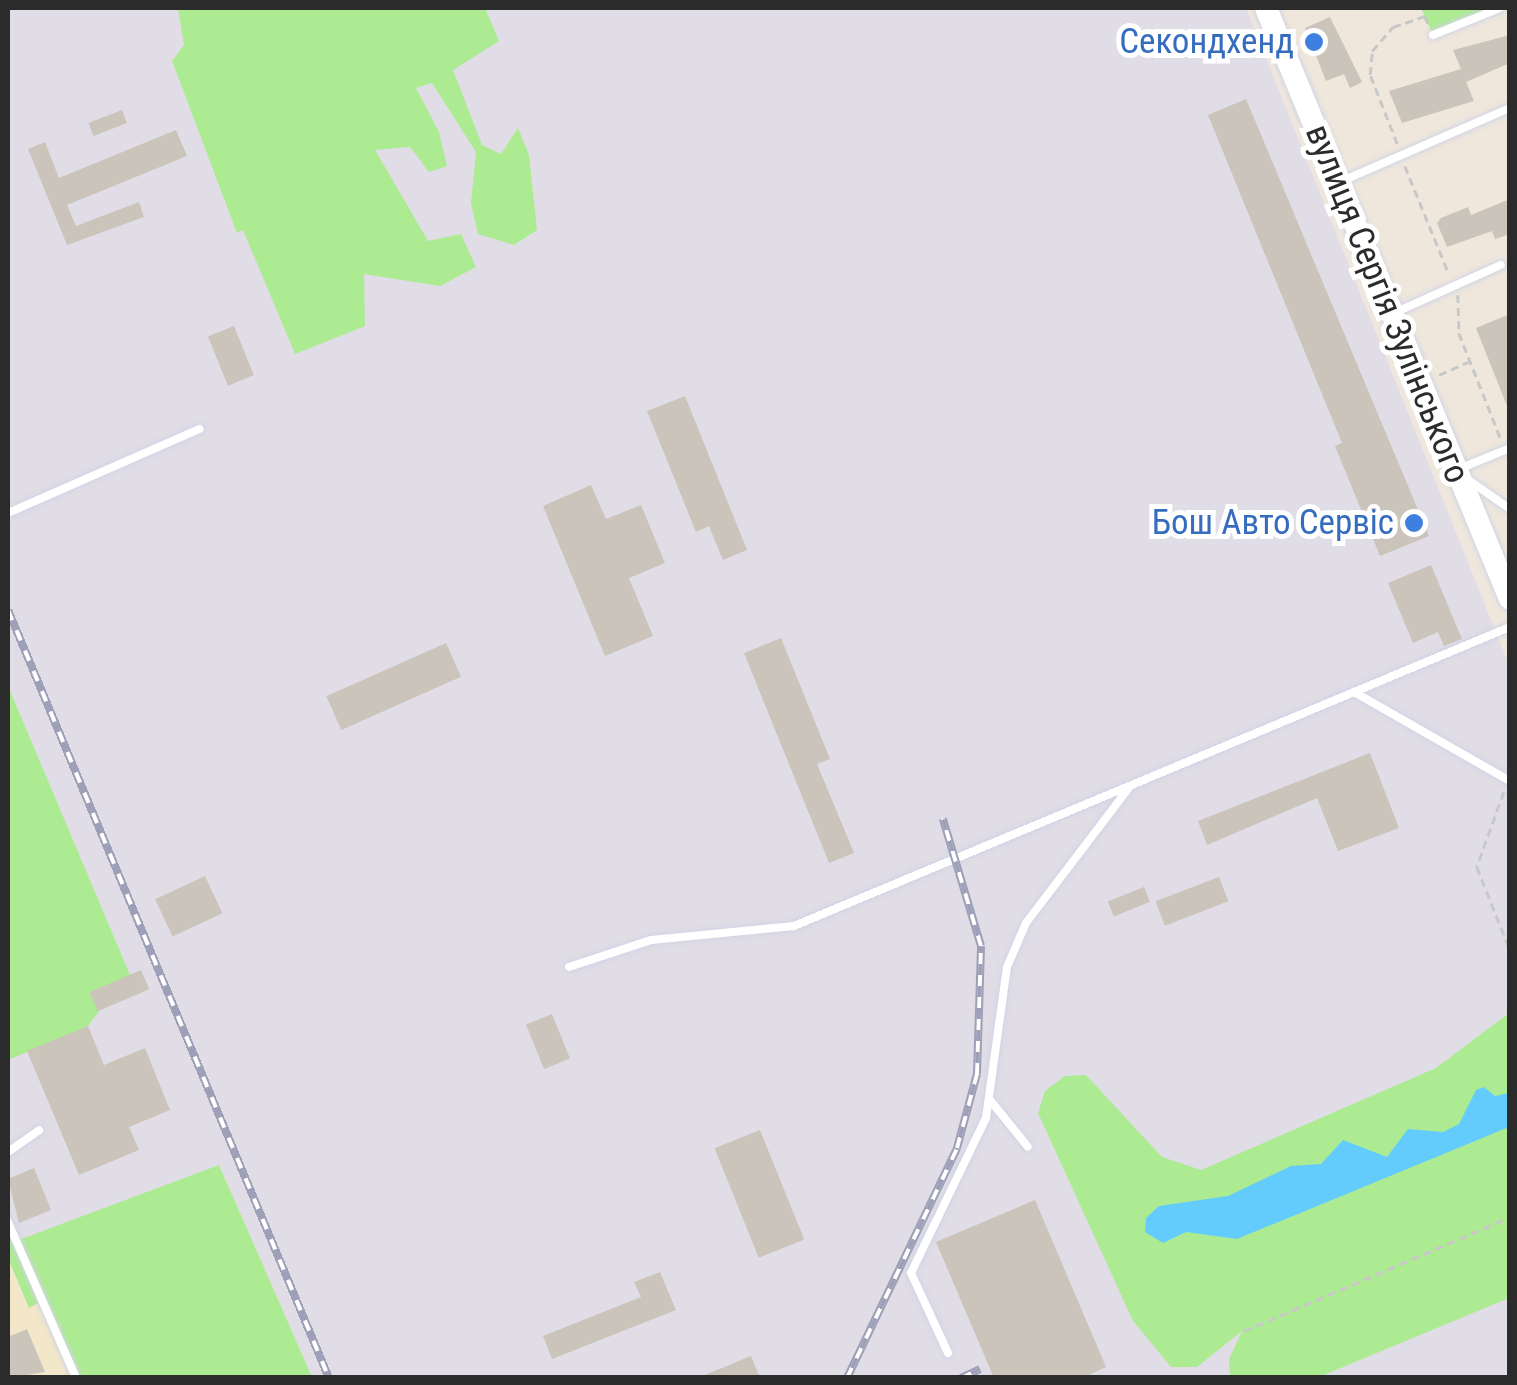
<!DOCTYPE html>
<html>
<head>
<meta charset="utf-8">
<style>
	body { margin:0 }
	#map { position:relative; width:1517px; height:1385px; overflow:hidden; background:#efe7dc; font-family:"Roboto Condensed",sans-serif }
	div>[style] { position:absolute }
	[style*='--x'] { left:calc(var(--x)*1px); top:calc(var(--y)*1px); width:calc(var(--w)*1px); rotate:calc(var(--a)*1deg) }
	.industrial>* { inset:0; background:#e0dde6 }
	.education>* { inset:0; background:#f2e7c9 }
	.green>* { inset:0; background:#aceb92 }
	.water>* { inset:0; background:#63ccfc }
	.building>* { inset:0; background:#cac4bb; transform-origin:0 0 }
	.path>* { height:2.5px; margin-top:-1.25px; transform-origin:0; background:repeating-linear-gradient(90deg,#c8c8c8 0 8px,transparent 0 13px) }
	.roads { filter:drop-shadow(0 0 2px #d1d4e5) drop-shadow(0 0 2px #d1d4e5) }
	.lane>* { height:8px; margin:-4px; padding:0 4px; transform-origin:4px; border-radius:4px; background:#fff }
	.secondary>* { height:22px; margin:-11px; padding:0 11px; transform-origin:11px; border-radius:11px; background:#fff }
	.rail>* { height:8px; margin-top:-4px; transform-origin:0; background:repeating-linear-gradient(90deg,#fff 0 11px,#9ea0b8 0 22px); box-sizing:border-box; border-block:2px solid #9ea0b8 }
	.dots>* { width:28px; height:28px; translate:-50% -50%; box-sizing:border-box; border:5px solid #fff; border-radius:50% }
	span { translate:-50% -50%; white-space:nowrap; text-align:center; line-height:1.15; -webkit-text-stroke:10px #fff; paint-order:stroke }
	.shop-label { font-size:35px; color:#366cbe }
	.right { translate:-100% -50%; text-align:right }
	.street-label { font-size:35px; color:#2b2b2b }
	.frame { position:absolute; inset:0; border:10px solid #2b2b2b; pointer-events:none }
</style>
</head>
<body>
<div id="map">
	<div class="industrial">
		<div style="clip-path:polygon(8px 8px,1246px 8px,1509px 665px,1509px 1377px,312px 1377px,219px 1165px,8px 1378px)"></div>
	</div>
	<div class="education">
		<div style="clip-path:polygon(8px 1222px,76px 1377px,8px 1377px)"></div>
	</div>
	<div class="green">
		<div style="clip-path:polygon(178px 8px,485px 8px,499px 41px,453px 70px,482px 145px,501px 154px,518px 128px,529px 155px,537px 230px,514px 245px,478px 234px,471px 203px,476px 152px,432px 83px,416px 88px,439px 132px,447px 166px,429px 172px,410px 147px,375px 150px,428px 241px,461px 234px,476px 267px,440px 286px,364px 274px,365px 326px,295px 354px,243px 230px,237px 233px,172px 61px,184px 45px)"></div>
		<div style="clip-path:polygon(1421px 8px,1500px 8px,1433px 35px)"></div>
		<div style="clip-path:polygon(8px 686px,130px 975px,91px 992px,99px 1011px,88px 1026px,8px 1060px)"></div>
		<div style="clip-path:polygon(1509px 1013px,1509px 1298px,1319px 1377px,1230px 1377px,1229px 1359px,1242px 1331px,1197px 1367px,1171px 1367px,1133px 1321px,1038px 1113px,1045px 1091px,1065px 1076px,1086px 1075px,1162px 1157px,1201px 1170px,1436px 1068px)"></div>
		<div style="clip-path:polygon(219px 1165px,312px 1377px,75px 1377px,16px 1241px)"></div>
		<div style="clip-path:polygon(8px 1231px,38px 1303px,29px 1308px,8px 1258px)"></div>
	</div>
	<div class="water">
		<div style="clip-path:polygon(1484px 1087px,1495px 1096px,1509px 1093px,1509px 1127px,1237px 1239px,1186px 1232px,1163px 1243px,1145px 1232px,1146px 1218px,1159px 1206px,1228px 1196px,1291px 1166px,1321px 1164px,1343px 1140px,1387px 1157px,1408px 1129px,1443px 1132px,1459px 1124px,1476px 1090px)"></div>
	</div>
	<div class="building">
		<div style="clip-path:polygon(1330px 17px,1362px 82px,1350px 88px,1344px 74px,1326px 81px,1305px 28px)"></div>
		<div style="clip-path:polygon(1510px 35px,1510px 63px,1466px 82px,1474px 101px,1402px 123px,1389px 91px,1461px 69px,1453px 50px)"></div>
		<div style="clip-path:polygon(1246px 99px,1429px 536px,1380px 556px,1335px 446px,1342px 443px,1208px 115px)"></div>
		<div style="left:122px;top:110px;width:14px;height:36px;rotate:69deg"></div>
		<div style="clip-path:polygon(176px 130px,187px 156px,67px 205px,76px 226px,139px 202px,144px 217px,67px 245px,28px 149px,45px 142px,59px 178px)"></div>
		<div style="clip-path:polygon(1510px 199px,1510px 234px,1495px 239px,1492px 231px,1447px 247px,1437px 223px,1441px 218px,1468px 207px,1471px 215px)"></div>
		<div style="clip-path:polygon(1510px 314px,1510px 411px,1509px 411px,1476px 328px)"></div>
		<div style="left:234px;top:326px;width:53px;height:28px;rotate:68deg"></div>
		<div style="clip-path:polygon(685px 396px,747px 550px,723px 560px,709px 526px,696px 532px,647px 411px)"></div>
		<div style="clip-path:polygon(591px 485px,606px 519px,641px 505px,665px 563px,629px 578px,653px 636px,605px 656px,543px 506px)"></div>
		<div style="clip-path:polygon(1431px 565px,1462px 639px,1444px 646px,1438px 632px,1413px 643px,1388px 583px)"></div>
		<div style="clip-path:polygon(781px 638px,830px 759px,817px 764px,854px 853px,829px 863px,744px 653px)"></div>
		<div style="left:446px;top:643px;width:37px;height:131px;rotate:66deg"></div>
		<div style="clip-path:polygon(1370px 753px,1399px 828px,1338px 851px,1317px 798px,1207px 845px,1198px 821px)"></div>
		<div style="left:205px;top:876px;width:41px;height:55px;rotate:65deg"></div>
		<div style="left:1219px;top:877px;width:26px;height:68px;rotate:69deg"></div>
		<div style="left:1144px;top:887px;width:16px;height:39px;rotate:68deg"></div>
		<div style="left:141px;top:970px;width:21px;height:56px;rotate:67deg"></div>
		<div style="left:552px;top:1014px;width:48px;height:28px;rotate:68deg"></div>
		<div style="clip-path:polygon(88px 1026px,104px 1065px,145px 1048px,170px 1110px,129px 1127px,139px 1150px,79px 1175px,27px 1051px)"></div>
		<div style="left:760px;top:1130px;width:118px;height:49px;rotate:68deg"></div>
		<div style="clip-path:polygon(34px 1168px,51px 1210px,19px 1223px,8px 1179px)"></div>
		<div style="clip-path:polygon(1035px 1200px,1106px 1367px,1082px 1378px,994px 1378px,936px 1242px)"></div>
		<div style="clip-path:polygon(660px 1272px,676px 1310px,552px 1359px,543px 1336px,641px 1297px,634px 1282px)"></div>
		<div style="clip-path:polygon(27px 1329px,45px 1372px,8px 1378px,8px 1337px)"></div>
		<div style="clip-path:polygon(751px 1356px,760px 1378px,700px 1378px,700px 1377px)"></div>
	</div>
	<div class="path">
		<div style="--x:1397;--y:144;--w:74;--a:-111.4"></div>
		<div style="--x:1370;--y:75;--w:24;--a:-85"></div>
		<div style="--x:1372;--y:51;--w:32;--a:-49"></div>
		<div style="--x:1393;--y:27;--w:34;--a:-19"></div>
		<div style="--x:1425;--y:16;--w:11;--a:68"></div>
		<div style="--x:1405;--y:166;--w:117;--a:67.8"></div>
		<div style="--x:1458;--y:295;--w:38;--a:88"></div>
		<div style="--x:1459;--y:333;--w:114;--a:68.4"></div>
		<div style="--x:1439;--y:375;--w:32;--a:-24"></div>
		<div style="--x:1504;--y:792;--w:80;--a:109.8"></div>
		<div style="--x:1477;--y:867;--w:89;--a:68.3"></div>
		<div style="--x:1244;--y:1331;--w:289;--a:-23.2"></div>
	</div>
	<div class="roads">
		<div class="lane">
			<div style="--x:1433;--y:35;--w:72;--a:-21.9"></div>
			<div style="--x:1342;--y:181;--w:183;--a:-23.5"></div>
			<div style="--x:1394;--y:313;--w:117;--a:-24.2"></div>
			<div style="--x:1459;--y:469;--w:55;--a:-22.4"></div>
			<div style="--x:1467;--y:479;--w:52;--a:34.9"></div>
			<div style="--x:8;--y:513;--w:209;--a:-23.7"></div>
			<div style="--x:1354;--y:692;--w:180;--a:29.7"></div>
			<div style="--x:569;--y:967;--w:86;--a:-18.2"></div>
			<div style="--x:651;--y:940;--w:144;--a:-5.6"></div>
			<div style="--x:794;--y:926;--w:776;--a:-22.67"></div>
			<div style="--x:990;--y:1100;--w:60;--a:51"></div>
			<div style="--x:8;--y:1152;--w:38;--a:-35"></div>
			<div style="--x:8;--y:1222;--w:170;--a:66.4"></div>
			<div style="--x:948;--y:1353;--w:88;--a:-114.8"></div>
			<div style="--x:911;--y:1273;--w:172;--a:-64.2"></div>
			<div style="--x:986;--y:1118;--w:152;--a:-82.1"></div>
			<div style="--x:1007;--y:967;--w:48;--a:-66.6"></div>
			<div style="--x:1026;--y:923;--w:168;--a:-52.7"></div>
		</div>
		<div class="secondary">
			<div style="--x:1266;--y:8;--w:639;--a:67.57"></div>
		</div>
	</div>
	<div class="rail">
		<div style="--x:8;--y:610;--w:832;--a:67.32"></div>
		<div style="--x:847;--y:1378;--w:255;--a:-64.4"></div>
		<div style="--x:957;--y:1148;--w:77;--a:-74.9"></div>
		<div style="--x:977;--y:1074;--w:128;--a:-88.2"></div>
		<div style="--x:981;--y:946;--w:133;--a:-106.7"></div>
		<div style="--x:961;--y:1378;--w:21;--a:-25"></div>
	</div>
	<div class="dots">
		<div style="left:1314px;top:42px;background:#3f7fe0"></div>
		<div style="left:1414px;top:523px;background:#3f7fe0"></div>
	</div>
	<div class="shop-label">
		<span class="right" style="left:1294px;top:42px">Секондхенд</span>
		<span class="right" style="left:1394px;top:523px">Бош Авто Сервіс</span>
	</div>
	<div class="street-label">
		<span style="left:1387px;top:304px;rotate:68deg">вулиця Сергія Зулінського</span>
	</div>
	<div class="frame"></div>
</div>
</body>
</html>
